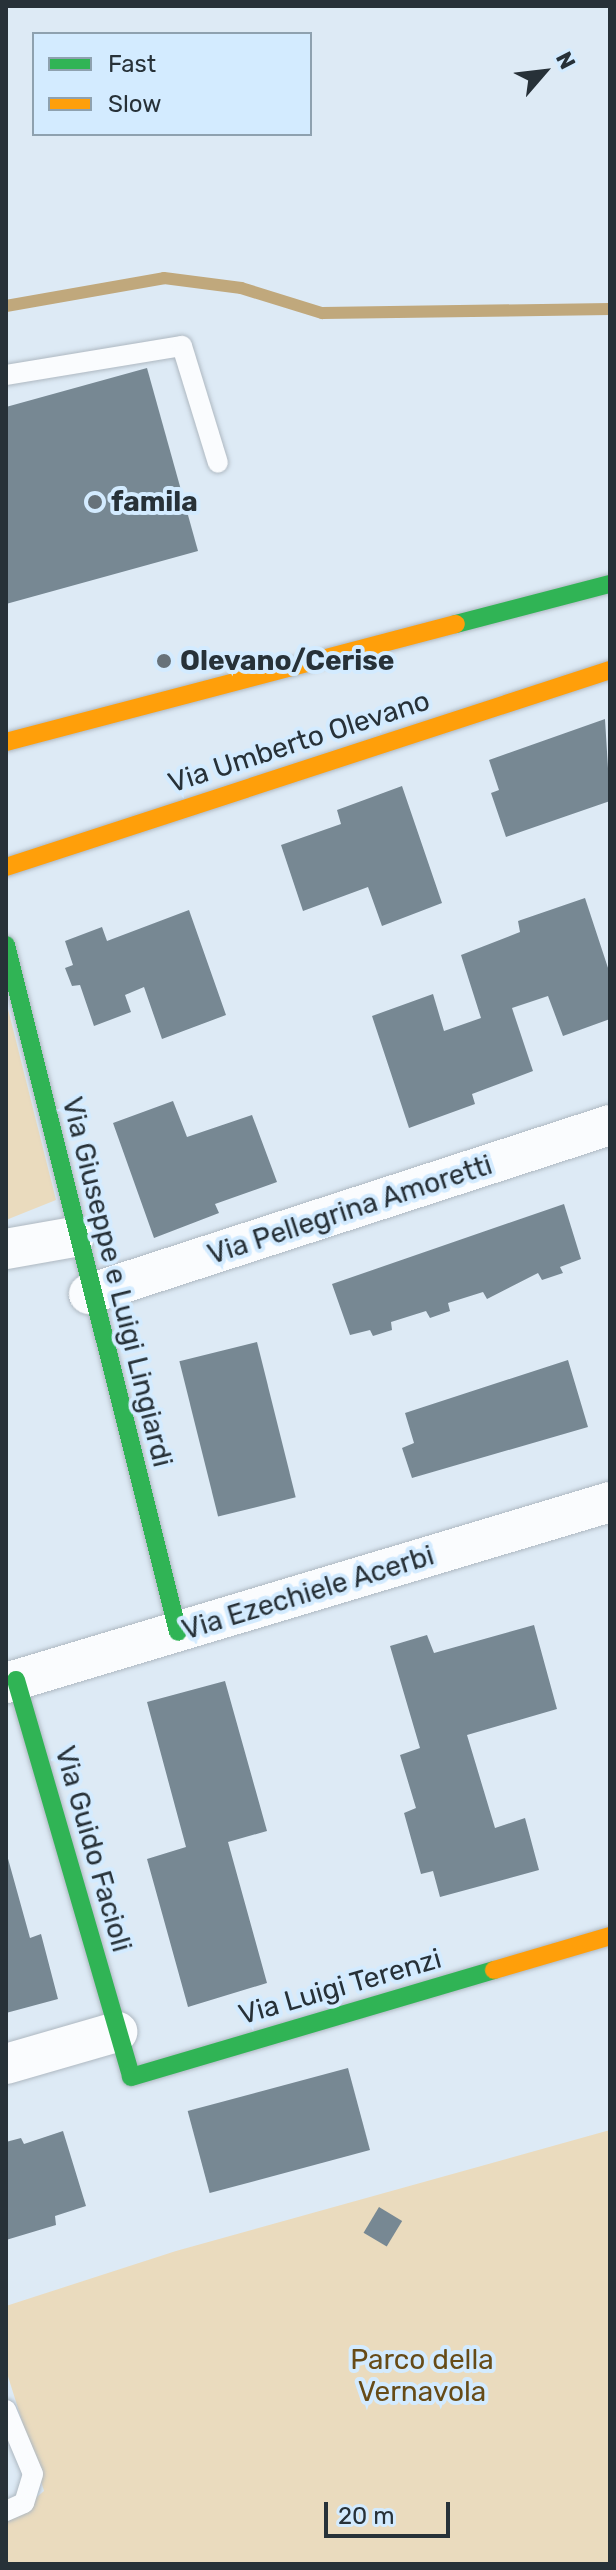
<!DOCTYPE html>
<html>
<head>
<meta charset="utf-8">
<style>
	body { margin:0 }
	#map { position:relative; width:616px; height:2570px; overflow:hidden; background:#ddeaf5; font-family:Rubik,sans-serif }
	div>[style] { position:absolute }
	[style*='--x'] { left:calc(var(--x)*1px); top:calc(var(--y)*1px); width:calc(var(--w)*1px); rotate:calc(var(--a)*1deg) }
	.green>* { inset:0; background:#eadbbe }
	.stream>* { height:12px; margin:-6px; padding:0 6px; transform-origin:6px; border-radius:6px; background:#c0a87c }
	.building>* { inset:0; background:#778893; transform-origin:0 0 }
	.roads { filter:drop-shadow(0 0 2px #aeb8c1) drop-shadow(0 0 2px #aeb8c1) }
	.lane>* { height:20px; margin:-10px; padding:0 10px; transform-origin:10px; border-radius:10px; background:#fafcfe }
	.street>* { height:40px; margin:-20px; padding:0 20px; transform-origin:20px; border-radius:20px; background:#fafcfe }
	.fast>* { height:18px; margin:-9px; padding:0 9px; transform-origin:9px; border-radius:9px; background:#30b455 }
	.slow>* { height:18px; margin:-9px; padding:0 9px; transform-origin:9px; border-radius:9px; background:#ff9f0a }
	.dots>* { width:22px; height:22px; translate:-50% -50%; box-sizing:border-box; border:4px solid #d3ebff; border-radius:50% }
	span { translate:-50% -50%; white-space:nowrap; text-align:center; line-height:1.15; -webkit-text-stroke:8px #d3ebff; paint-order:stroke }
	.poi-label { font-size:28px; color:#273138; font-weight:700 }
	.left { translate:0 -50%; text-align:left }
	.street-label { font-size:28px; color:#273138 }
	.park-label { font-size:28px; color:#674b17 }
	.frame { position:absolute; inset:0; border:8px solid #273138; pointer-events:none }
	.legend { position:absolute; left:32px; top:32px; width:280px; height:104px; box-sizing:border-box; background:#d3ebff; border:2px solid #8ea1af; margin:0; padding:10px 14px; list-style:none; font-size:24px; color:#273138 }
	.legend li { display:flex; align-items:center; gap:16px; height:40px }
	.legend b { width:40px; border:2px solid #8ea1af }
	.north { position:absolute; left:504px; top:32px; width:80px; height:80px; -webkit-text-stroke:6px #d3ebff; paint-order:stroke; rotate:62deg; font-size:22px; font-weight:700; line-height:32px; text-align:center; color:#273138 }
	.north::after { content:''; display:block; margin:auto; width:28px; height:36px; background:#273138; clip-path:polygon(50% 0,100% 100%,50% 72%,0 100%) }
	.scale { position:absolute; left:324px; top:2502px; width:126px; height:36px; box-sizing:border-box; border:4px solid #273138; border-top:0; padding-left:10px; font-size:24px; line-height:28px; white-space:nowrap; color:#273138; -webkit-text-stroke:6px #d3ebff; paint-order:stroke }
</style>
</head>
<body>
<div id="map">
	<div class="green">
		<div style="clip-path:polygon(6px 1001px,56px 1200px,6px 1220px)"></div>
		<div style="clip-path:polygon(610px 2130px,610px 2564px,6px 2564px,6px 2523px,44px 2491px,6px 2370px,6px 2306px,176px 2251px)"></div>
	</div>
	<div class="stream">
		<div style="--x:6;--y:306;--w:160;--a:-10"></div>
		<div style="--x:164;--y:278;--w:78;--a:7.4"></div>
		<div style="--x:241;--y:288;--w:85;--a:17.2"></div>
		<div style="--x:322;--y:313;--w:288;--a:-0.8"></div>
	</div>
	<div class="building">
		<div style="clip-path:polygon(147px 368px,198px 551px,6px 604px,6px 407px)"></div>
		<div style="clip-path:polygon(605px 719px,610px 801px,506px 837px,491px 793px,499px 790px,489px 760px)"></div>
		<div style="clip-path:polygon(402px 786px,442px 903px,382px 926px,368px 887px,303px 911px,281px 845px,341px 824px,337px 810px)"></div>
		<div style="clip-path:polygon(585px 898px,610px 974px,610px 1019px,563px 1036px,548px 996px,512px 1008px,533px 1071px,472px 1094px,475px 1104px,409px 1128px,372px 1016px,433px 994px,444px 1031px,481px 1018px,461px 955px,520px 932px,518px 921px)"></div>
		<div style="clip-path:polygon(189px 910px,226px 1015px,162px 1039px,144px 987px,125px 995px,131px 1012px,94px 1026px,80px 985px,72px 986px,65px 968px,73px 965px,65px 941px,102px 927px,107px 941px)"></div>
		<div style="clip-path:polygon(173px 1101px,187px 1137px,252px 1115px,277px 1182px,215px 1204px,219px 1213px,154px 1238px,113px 1123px)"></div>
		<div style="clip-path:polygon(564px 1204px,581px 1259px,560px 1267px,563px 1273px,542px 1280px,538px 1273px,487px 1299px,483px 1292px,448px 1303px,450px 1311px,430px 1318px,426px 1311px,391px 1322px,392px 1330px,373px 1336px,370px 1330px,350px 1335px,332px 1284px)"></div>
		<div style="left:257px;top:1342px;width:160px;height:80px;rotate:76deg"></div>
		<div style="clip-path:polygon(568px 1360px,588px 1427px,412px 1478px,402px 1448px,414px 1443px,405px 1413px)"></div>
		<div style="clip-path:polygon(534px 1625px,557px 1709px,467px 1735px,495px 1828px,525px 1818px,539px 1870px,440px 1897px,433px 1871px,421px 1874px,404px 1813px,416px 1808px,400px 1755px,420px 1748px,390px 1646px,427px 1635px,434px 1653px)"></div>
		<div style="clip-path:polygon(225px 1681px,267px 1831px,228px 1842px,267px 1983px,188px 2007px,147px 1859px,186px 1847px,147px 1702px)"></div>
		<div style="clip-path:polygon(7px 1855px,30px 1938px,41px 1934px,58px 1999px,6px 2013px)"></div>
		<div style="left:348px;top:2068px;width:85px;height:166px;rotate:75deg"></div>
		<div style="clip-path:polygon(63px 2131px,86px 2206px,55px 2216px,56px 2225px,6px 2240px,6px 2142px,21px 2138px,24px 2144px)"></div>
		<div style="left:379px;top:2207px;width:27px;height:30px;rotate:31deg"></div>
	</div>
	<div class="roads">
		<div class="lane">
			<div style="--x:6;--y:375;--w:178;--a:-9.4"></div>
			<div style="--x:182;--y:346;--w:122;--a:72.9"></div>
			<div style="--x:6;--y:2410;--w:69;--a:67.1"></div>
			<div style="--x:33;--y:2474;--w:30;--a:107"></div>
			<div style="--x:24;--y:2503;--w:20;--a:156"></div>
		</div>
		<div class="street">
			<div style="--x:6;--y:1249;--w:69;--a:-10"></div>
			<div style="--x:89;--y:1294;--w:548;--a:-17.97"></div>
			<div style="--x:6;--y:1683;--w:631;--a:-16.68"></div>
			<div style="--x:6;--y:2064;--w:116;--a:-16.1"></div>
		</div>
		<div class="fast">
			<div style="--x:456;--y:624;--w:159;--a:-14.6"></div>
			<div style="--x:6;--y:945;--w:708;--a:75.94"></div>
			<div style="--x:16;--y:1680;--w:413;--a:73.8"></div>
			<div style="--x:131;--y:2077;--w:378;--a:-16.4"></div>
		</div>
		<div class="slow">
			<div style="--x:6;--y:742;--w:465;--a:-14.7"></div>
			<div style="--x:6;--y:867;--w:635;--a:-18.06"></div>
			<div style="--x:494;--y:1970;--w:121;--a:-16.3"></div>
		</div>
	</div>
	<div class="dots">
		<div style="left:95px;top:502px;background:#67727a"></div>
		<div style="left:164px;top:661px;background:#67727a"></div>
	</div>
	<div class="poi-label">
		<span class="left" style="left:111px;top:502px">famila</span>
		<span class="left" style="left:180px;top:661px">Olevano/Cerise</span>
	</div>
	<div class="street-label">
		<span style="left:299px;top:742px;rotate:-18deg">Via Umberto Olevano</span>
		<span style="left:350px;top:1210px;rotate:-18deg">Via Pellegrina Amoretti</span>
		<span style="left:117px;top:1282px;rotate:76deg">Via Giuseppe e Luigi Lingiardi</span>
		<span style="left:308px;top:1593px;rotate:-17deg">Via Ezechiele Acerbi</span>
		<span style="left:93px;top:1849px;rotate:74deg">Via Guido Facioli</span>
		<span style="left:340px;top:1987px;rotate:-16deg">Via Luigi Terenzi</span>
	</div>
	<div class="park-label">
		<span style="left:422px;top:2376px">Parco della<br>Vernavola</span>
	</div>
	<div class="frame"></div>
	<ul class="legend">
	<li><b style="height:10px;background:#30b455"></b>Fast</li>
	<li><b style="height:10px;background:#ff9f0a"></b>Slow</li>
	</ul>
	<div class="north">N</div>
	<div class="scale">20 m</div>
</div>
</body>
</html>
